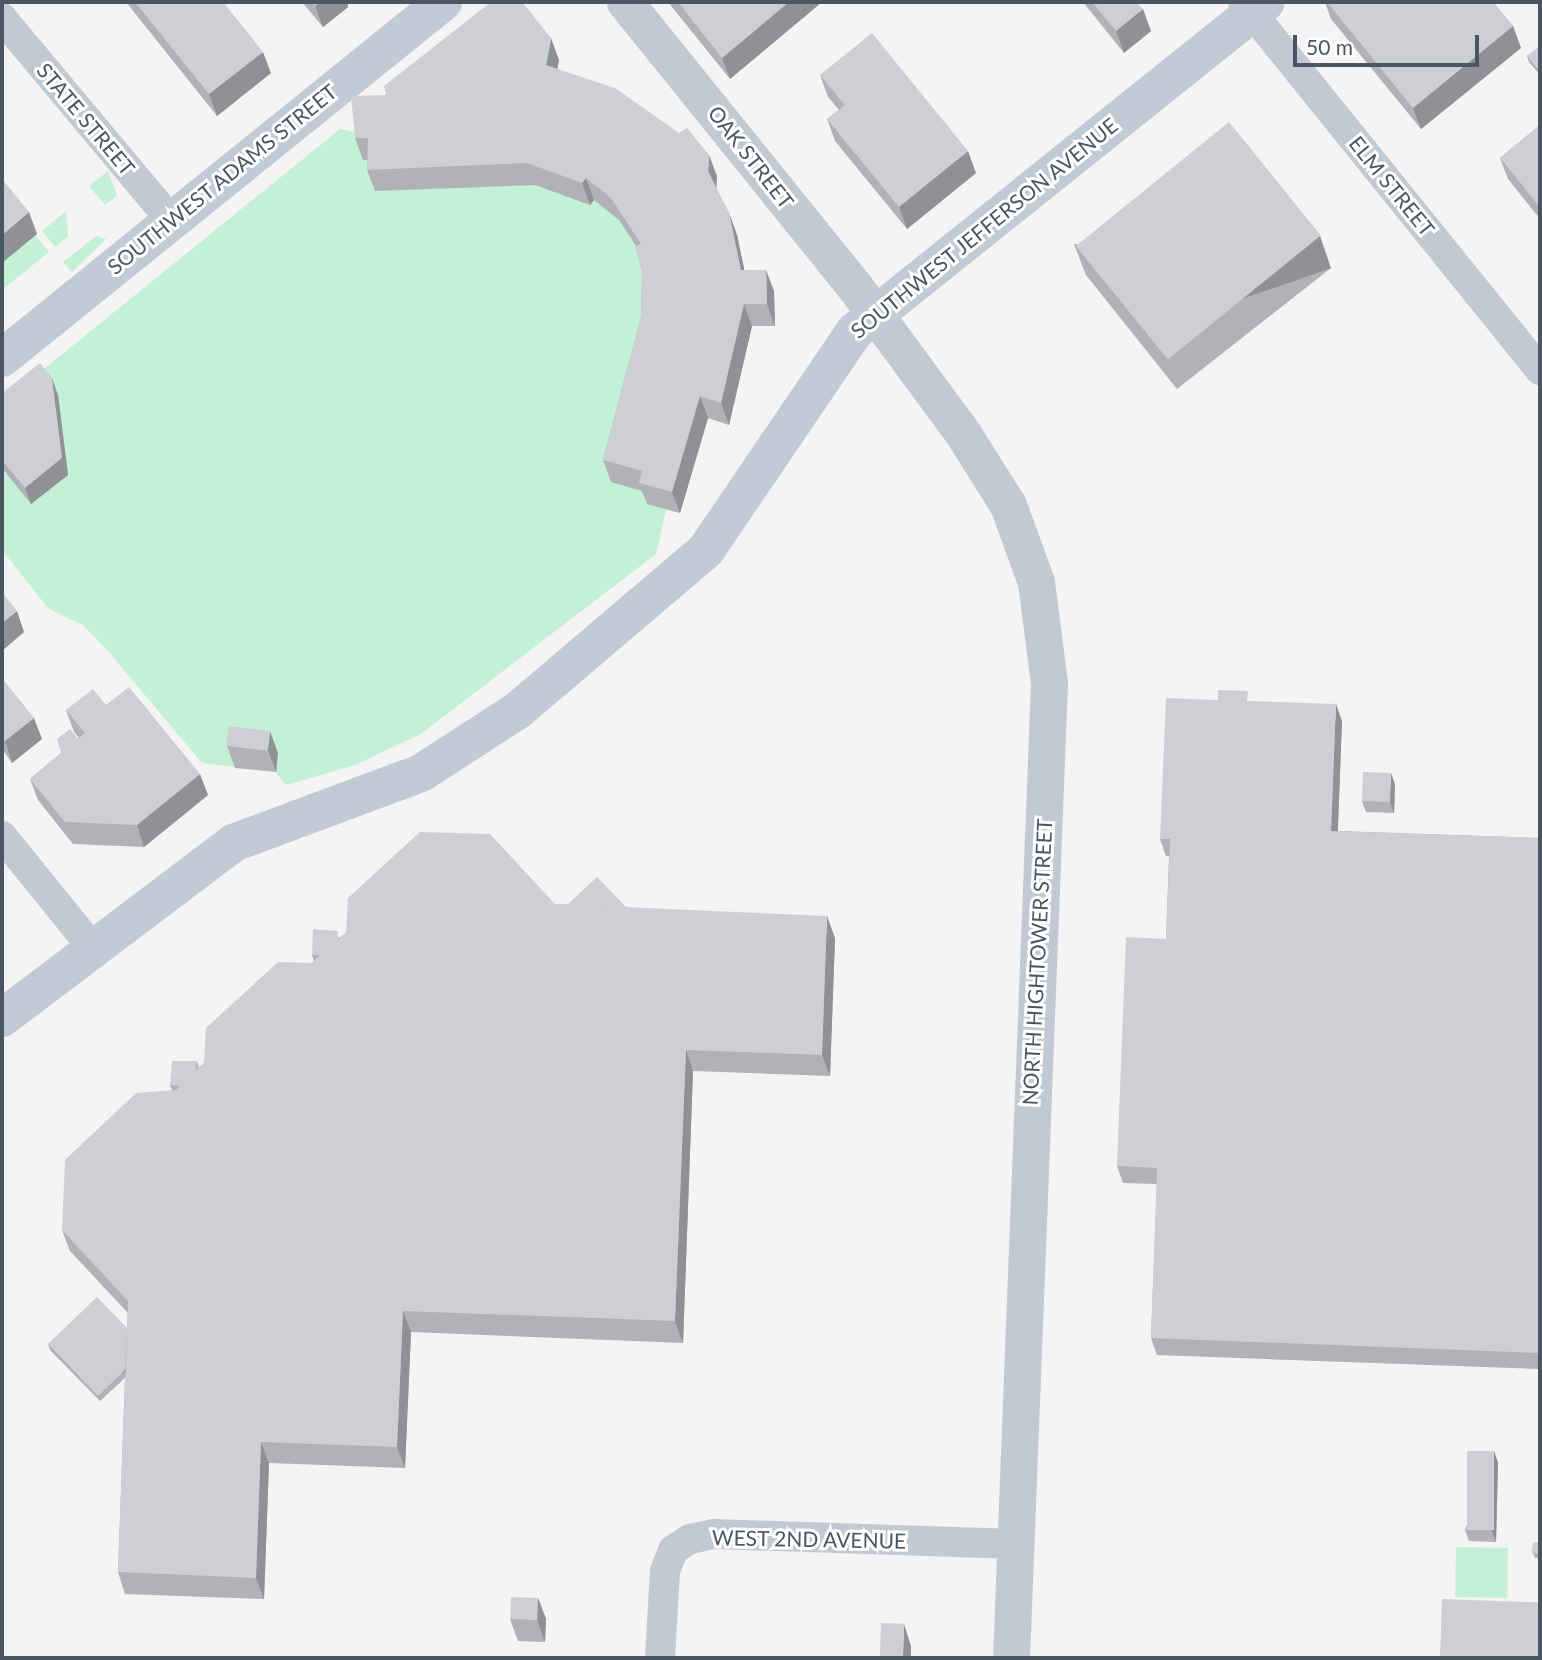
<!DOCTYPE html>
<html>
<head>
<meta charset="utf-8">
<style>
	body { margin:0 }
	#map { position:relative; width:1542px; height:1660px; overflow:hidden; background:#f5f3f3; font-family:Lato,sans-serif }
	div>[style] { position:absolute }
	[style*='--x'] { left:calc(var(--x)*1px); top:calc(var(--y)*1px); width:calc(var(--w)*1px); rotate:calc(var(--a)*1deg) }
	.green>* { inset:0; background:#c3f1d5; transform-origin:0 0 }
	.minor>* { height:30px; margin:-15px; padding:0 15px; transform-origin:15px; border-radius:15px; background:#c1cad2 }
	.tertiary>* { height:37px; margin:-18.5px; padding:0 18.5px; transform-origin:18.5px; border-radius:18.5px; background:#c1cad2 }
	.secondary>* { height:38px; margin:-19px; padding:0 19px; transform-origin:19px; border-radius:19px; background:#c1cbd6 }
	.wall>* { inset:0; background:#b0b2b7 }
	.shaded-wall>* { inset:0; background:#909195; transform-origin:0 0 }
	.building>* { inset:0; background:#cdcfd5; transform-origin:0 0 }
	span { translate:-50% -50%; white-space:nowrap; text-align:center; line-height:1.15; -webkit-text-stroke:6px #fff; paint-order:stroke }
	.street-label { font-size:21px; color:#4a5661 }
	.frame { position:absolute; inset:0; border:4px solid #4a5661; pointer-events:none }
	.scale { position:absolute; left:1293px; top:35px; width:186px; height:32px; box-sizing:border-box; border:4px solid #4a5661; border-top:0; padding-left:9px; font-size:21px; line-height:24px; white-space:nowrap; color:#4a5661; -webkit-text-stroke:5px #fff; paint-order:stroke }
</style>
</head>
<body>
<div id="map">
	<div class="green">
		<div style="clip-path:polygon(518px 8px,559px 60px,555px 86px,695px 149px,717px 176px,716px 193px,737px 235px,751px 326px,729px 425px,708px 418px,680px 513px,666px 510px,656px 554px,421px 734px,355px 765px,286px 785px,275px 772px,202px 763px,108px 651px,83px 625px,49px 609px,2px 550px,2px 403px,340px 129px,360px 133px)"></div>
		<div style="clip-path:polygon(108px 171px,117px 196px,105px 205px,89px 186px)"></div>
		<div style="clip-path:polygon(66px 211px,68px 237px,55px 247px,42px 231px)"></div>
		<div style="clip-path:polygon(35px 235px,49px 252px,2px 290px,2px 262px)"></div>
		<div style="clip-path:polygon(96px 236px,106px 239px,72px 272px,63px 262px)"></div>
		<div style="left:1456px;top:1547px;width:52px;height:50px;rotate:1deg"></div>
	</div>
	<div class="minor">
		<div style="--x:1243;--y:2;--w:473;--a:51.1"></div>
		<div style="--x:2;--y:18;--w:263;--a:50.1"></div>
		<div style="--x:2;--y:836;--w:143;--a:51"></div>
		<div style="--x:660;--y:1658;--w:87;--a:-86.7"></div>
		<div style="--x:665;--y:1571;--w:22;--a:-69"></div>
		<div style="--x:673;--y:1550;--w:20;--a:-33"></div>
		<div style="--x:690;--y:1539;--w:25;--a:-12"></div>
		<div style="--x:714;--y:1534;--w:302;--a:1.9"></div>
	</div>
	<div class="tertiary">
		<div style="--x:625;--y:2;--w:366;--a:51.1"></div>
		<div style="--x:855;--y:287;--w:180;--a:53.6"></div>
		<div style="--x:962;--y:432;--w:86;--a:57.8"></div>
		<div style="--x:1008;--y:505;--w:82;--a:70"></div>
		<div style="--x:1036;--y:582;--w:102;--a:82.7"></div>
		<div style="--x:1049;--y:683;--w:976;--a:92.23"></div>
	</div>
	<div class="secondary">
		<div style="--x:2;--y:358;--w:567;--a:-38.91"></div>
		<div style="--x:2;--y:1018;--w:290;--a:-37.1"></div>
		<div style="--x:233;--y:843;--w:201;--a:-20.4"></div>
		<div style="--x:421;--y:773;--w:114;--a:-32.9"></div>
		<div style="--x:517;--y:711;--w:248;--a:-40.4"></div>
		<div style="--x:706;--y:550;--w:265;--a:-55.8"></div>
		<div style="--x:855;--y:331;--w:526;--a:-38.68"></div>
	</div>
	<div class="wall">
		<div style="clip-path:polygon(126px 2px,223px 2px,271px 73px,217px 116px)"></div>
		<div style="clip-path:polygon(302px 2px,347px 2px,348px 7px,323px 27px)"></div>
		<div style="clip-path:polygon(668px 2px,822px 2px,730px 79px)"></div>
		<div style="clip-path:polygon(1083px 2px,1136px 2px,1151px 31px,1124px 53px)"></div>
		<div style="clip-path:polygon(1325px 2px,1493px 2px,1513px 26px,1521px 48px,1421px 129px,1331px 19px)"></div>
		<div style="clip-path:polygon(1540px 46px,1540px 75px,1529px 62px,1527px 56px)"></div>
		<div style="clip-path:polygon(559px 60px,557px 69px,717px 176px,716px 188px,729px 213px,737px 235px,744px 270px,774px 291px,775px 326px,752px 326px,729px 425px,708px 418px,680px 513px,647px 504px,642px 491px,611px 482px,603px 460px,641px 317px,642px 271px,636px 246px,619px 220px,594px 200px,590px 205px,535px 185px,375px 191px,367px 170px,367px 160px,363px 160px,355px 138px,386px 95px)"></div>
		<div style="clip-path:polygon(820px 75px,976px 173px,907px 229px,835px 141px,827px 119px,839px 110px,828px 97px)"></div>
		<div style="clip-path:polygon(1540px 125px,1540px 219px,1508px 179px,1500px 158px)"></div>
		<div style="clip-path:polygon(1074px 244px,1331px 268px,1177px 389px,1086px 275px)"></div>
		<div style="clip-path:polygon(2px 393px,58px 395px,68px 475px,31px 504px,2px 468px)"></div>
		<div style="clip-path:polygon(2px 678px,42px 739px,12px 763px,2px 749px)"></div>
		<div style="clip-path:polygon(1251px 701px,1342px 721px,1338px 831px,1540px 838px,1540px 1369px,1157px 1355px,1151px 1338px,1157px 1184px,1123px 1183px,1117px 1166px,1166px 939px,1169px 856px,1166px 856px,1160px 839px)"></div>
		<div style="clip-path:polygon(106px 705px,208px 795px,144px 847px,73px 844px,38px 800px,30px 779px,79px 738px,74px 732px,66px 710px)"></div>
		<div style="clip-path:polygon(229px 726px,278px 753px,276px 772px,235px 768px,227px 746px)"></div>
		<div style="clip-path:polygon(1395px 784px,1394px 813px,1366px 812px,1362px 801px)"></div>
		<div style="clip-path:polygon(555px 904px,626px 907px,835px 938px,830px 1076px,693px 1071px,683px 1343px,411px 1332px,405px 1468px,269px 1463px,264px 1599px,125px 1594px,118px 1572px,125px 1378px,100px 1401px,50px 1350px,48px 1344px,127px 1328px,128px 1313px,70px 1251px,62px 1230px,172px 1090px,170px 1085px,197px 1061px,199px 1068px,314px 961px,312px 955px,340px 937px)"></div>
		<div style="clip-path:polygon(1494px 1451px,1498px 1463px,1496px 1542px,1469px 1541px,1465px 1530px)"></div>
		<div style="clip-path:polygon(1540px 1543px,1540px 1558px,1535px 1558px,1533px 1553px)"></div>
		<div style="clip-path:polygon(538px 1598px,546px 1619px,545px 1642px,518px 1641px,510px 1619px)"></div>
	</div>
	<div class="shaded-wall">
		<div style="clip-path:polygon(320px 2px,347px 2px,348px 7px,323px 27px,315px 6px)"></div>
		<div style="clip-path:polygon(789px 2px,822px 2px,730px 79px,722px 58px)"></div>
		<div style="clip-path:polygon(1143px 9px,1151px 31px,1124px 53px,1116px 31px)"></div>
		<div style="clip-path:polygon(1513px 26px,1521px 48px,1421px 129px,1413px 108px)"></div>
		<div style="clip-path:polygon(551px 38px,559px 60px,554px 87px,546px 65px)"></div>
		<div style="clip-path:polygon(263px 52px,271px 73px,217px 116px,209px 94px)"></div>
		<div style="clip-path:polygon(968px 151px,976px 173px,907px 229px,899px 207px)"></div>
		<div style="clip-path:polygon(709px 155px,717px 176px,716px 193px,708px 171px)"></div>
		<div style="clip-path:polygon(586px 178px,594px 200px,590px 205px,582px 183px)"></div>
		<div style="clip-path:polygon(29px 212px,37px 234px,2px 263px,2px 235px)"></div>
		<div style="clip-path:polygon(729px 213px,737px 235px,749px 292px,741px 270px)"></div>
		<div style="left:1320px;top:236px;width:34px;height:197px;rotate:71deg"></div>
		<div style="clip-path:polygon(766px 270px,774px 291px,775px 326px,767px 304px)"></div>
		<div style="clip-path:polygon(744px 304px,752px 326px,729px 425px,721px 403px)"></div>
		<div style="clip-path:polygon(52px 378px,58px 395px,68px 475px,31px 504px,25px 488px)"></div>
		<div style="clip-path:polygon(700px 396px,708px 418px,680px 513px,672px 492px)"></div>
		<div style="clip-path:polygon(17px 611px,24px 632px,2px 651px,2px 623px)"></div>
		<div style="clip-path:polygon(1336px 704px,1342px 721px,1337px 847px,1331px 831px)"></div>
		<div style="clip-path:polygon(34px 718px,42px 739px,12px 763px,5px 741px)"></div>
		<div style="clip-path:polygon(270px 731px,278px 753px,276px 772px,268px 750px)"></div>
		<div style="clip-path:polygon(1391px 773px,1395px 784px,1394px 813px,1390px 802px)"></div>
		<div style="clip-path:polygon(200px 774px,208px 795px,144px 847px,137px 825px)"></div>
		<div style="clip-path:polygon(827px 916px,835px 938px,830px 1076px,822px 1055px)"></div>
		<div style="clip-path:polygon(686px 1050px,693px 1071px,683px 1343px,675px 1321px)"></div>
		<div style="clip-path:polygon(403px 1311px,411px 1332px,405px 1468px,397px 1447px)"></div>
		<div style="left:132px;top:1364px;width:5px;height:47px;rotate:68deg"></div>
		<div style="clip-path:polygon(261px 1442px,269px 1463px,264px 1599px,256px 1578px)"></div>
		<div style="clip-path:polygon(1494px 1451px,1498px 1463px,1496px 1542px,1492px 1531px)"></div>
		<div style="clip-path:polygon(538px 1598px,546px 1619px,545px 1642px,537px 1620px)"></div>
		<div style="clip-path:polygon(904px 1624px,911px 1646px,911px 1658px,903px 1658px)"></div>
	</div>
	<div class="building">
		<div style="clip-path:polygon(135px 2px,223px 2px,263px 52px,209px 94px)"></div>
		<div style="clip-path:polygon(312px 2px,320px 2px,315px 6px)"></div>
		<div style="clip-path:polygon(491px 2px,522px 2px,551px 38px,546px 65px,615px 88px,679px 133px,687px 128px,709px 155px,708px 171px,729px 213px,741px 270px,766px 270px,767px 304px,744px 304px,721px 403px,700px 396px,672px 492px,639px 483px,642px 471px,603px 460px,641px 317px,642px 271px,635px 246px,641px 244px,611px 198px,586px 178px,582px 183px,527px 163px,367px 170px,368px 138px,355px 138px,351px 96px,386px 95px,384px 86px)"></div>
		<div style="clip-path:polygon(678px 2px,789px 2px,722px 58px)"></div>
		<div style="clip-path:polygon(1092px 2px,1136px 2px,1143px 9px,1116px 31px)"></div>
		<div style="clip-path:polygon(1327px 2px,1493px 2px,1513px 26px,1413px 108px)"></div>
		<div style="clip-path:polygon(872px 33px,968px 151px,899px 207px,827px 119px,845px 105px,820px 75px)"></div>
		<div style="clip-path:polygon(1540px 46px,1540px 72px,1527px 56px)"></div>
		<div style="left:1229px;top:122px;width:146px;height:197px;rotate:51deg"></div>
		<div style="clip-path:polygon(1540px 125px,1540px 207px,1500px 158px)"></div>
		<div style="clip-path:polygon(2px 179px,29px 212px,2px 235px)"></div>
		<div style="clip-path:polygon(40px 363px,52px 378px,62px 458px,25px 488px,2px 460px,2px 393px)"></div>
		<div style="clip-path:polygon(2px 592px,17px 611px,2px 623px)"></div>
		<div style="clip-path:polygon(2px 678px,34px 718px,5px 741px,2px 738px)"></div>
		<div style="clip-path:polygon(129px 687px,200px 774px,137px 825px,65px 822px,30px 779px,61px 753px,57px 739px,70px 729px,78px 739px,85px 733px,66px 710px,93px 689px,106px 705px)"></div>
		<div style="clip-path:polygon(1218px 690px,1248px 691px,1247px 701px,1336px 704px,1331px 831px,1540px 838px,1540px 1353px,1151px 1338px,1157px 1168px,1117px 1166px,1126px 937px,1166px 939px,1170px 839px,1160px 839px,1166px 698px,1218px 700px)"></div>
		<div style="left:229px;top:726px;width:41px;height:20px;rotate:7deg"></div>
		<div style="left:1363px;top:772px;width:28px;height:29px;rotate:2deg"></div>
		<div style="clip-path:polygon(420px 832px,490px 834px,555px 904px,827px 916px,822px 1055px,686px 1050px,675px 1321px,403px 1311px,397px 1447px,261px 1442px,256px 1578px,118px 1572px,128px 1301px,62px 1230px,65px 1160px,136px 1093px,176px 1090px,180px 1086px,170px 1085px,172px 1061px,197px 1061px,196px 1070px,204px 1063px,206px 1028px,278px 962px,312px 963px,320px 955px,312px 955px,313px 929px,338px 931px,338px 940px,346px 932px,348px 898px)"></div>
		<div style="clip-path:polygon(597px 877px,626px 907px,567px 905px)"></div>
		<div style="clip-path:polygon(97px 1297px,127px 1328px,125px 1370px,98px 1396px,48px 1344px)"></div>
		<div style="left:1467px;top:1451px;width:27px;height:79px"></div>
		<div style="left:1533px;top:1542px;width:7px;height:11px;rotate:8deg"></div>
		<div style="left:511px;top:1597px;width:27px;height:22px;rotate:2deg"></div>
		<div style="left:1442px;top:1599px;width:98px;height:59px;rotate:2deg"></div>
		<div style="left:881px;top:1623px;width:23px;height:35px;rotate:2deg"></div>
	</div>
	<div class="street-label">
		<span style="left:86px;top:119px;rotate:50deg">STATE STREET</span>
		<span style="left:751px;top:157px;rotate:52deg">OAK STREET</span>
		<span style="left:222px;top:179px;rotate:-39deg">SOUTHWEST ADAMS STREET</span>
		<span style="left:1392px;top:186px;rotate:51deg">ELM STREET</span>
		<span style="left:984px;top:228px;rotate:-39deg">SOUTHWEST JEFFERSON AVENUE</span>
		<span style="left:1037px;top:962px;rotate:-87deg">NORTH HIGHTOWER STREET</span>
		<span style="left:809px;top:1539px;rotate:1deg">WEST 2ND AVENUE</span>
	</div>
	<div class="frame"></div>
	<div class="scale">50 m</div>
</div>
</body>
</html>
